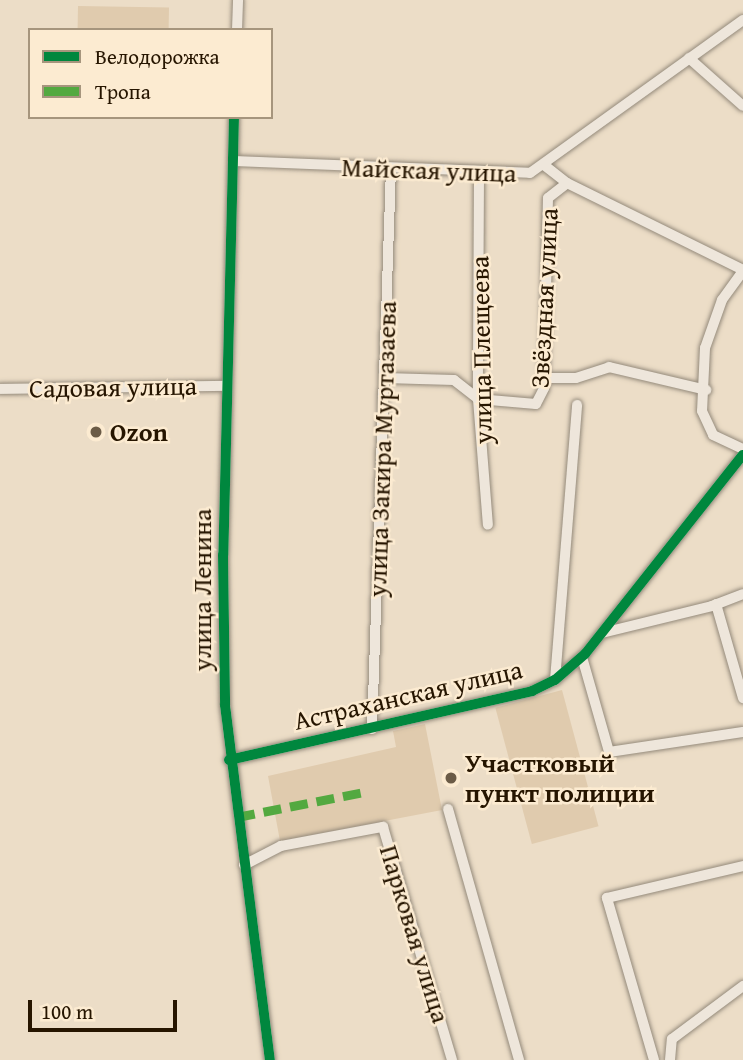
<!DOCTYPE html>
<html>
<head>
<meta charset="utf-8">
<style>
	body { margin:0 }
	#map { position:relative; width:743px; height:1060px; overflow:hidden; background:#ecddc7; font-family:"Gentium Book Plus",serif }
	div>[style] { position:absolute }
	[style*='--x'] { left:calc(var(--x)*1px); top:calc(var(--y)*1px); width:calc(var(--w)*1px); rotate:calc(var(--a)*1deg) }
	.green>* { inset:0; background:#e0cbae; transform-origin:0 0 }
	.roads { filter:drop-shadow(0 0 2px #948a7b) drop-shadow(0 0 2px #948a7b) }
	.minor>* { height:10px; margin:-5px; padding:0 5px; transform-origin:5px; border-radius:5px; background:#eee6db }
	.quiet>* { height:9px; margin-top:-4.5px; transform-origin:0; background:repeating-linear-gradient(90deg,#53a940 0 18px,transparent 0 27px) }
	.cycleway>* { height:10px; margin:-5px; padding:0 5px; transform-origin:5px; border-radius:5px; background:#00873e }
	.dots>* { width:19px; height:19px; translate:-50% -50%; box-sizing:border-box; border:4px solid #fcebd1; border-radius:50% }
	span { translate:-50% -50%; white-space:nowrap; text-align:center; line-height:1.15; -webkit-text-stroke:5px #fcebd1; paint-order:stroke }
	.street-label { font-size:26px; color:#261500 }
	.poi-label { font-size:26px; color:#261500; font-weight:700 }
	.left { translate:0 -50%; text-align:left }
	.legend { position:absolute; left:28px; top:28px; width:245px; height:91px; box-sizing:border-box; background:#fcebd1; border:2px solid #a6957d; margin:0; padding:9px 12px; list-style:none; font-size:21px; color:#261500 }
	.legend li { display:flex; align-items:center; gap:14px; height:35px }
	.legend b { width:35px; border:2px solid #a6957d }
	.scale { position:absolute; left:28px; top:1000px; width:149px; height:32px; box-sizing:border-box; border:4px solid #261500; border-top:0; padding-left:9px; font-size:21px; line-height:24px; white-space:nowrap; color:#261500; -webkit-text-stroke:5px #fcebd1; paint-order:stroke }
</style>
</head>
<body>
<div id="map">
	<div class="green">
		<div style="left:78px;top:6px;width:91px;height:24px;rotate:1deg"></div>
		<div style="left:562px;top:690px;width:141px;height:69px;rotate:75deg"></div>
		<div style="clip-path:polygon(425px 724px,442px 810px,280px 841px,268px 776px,396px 747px,393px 731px)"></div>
	</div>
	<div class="roads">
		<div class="minor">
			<div style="--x:237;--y:30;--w:30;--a:-88"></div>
			<div style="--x:689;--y:58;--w:72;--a:41.6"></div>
			<div style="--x:234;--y:117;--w:438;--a:91.4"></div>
			<div style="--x:223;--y:555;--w:150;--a:89.2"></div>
			<div style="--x:225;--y:705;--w:358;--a:82.8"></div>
			<div style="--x:233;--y:161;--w:297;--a:2.3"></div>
			<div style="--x:530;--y:173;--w:262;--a:-35.7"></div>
			<div style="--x:544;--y:165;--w:29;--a:38"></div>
			<div style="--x:567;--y:183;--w:196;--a:26.3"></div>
			<div style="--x:479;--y:174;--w:225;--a:90.3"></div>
			<div style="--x:478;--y:399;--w:126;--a:85.5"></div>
			<div style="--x:743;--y:271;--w:36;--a:126"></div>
			<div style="--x:722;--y:300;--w:51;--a:109.5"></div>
			<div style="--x:705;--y:348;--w:63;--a:92.7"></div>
			<div style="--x:702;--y:411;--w:26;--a:65"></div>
			<div style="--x:713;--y:435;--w:33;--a:25"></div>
			<div style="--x:385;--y:378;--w:69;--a:1.7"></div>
			<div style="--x:454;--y:380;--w:31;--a:38"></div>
			<div style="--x:478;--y:399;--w:58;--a:4.9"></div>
			<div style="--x:536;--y:404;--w:18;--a:-63"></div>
			<div style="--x:544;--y:388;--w:190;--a:-88.8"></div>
			<div style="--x:548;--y:198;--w:24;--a:-38"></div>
			<div style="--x:544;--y:378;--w:32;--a:0"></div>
			<div style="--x:576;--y:378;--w:35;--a:-18"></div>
			<div style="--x:609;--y:367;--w:100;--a:13.3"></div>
			<div style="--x:0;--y:389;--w:226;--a:-0.8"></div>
			<div style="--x:716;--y:604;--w:98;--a:74"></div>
			<div style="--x:602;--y:633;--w:113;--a:-13.8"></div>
			<div style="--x:712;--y:606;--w:33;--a:-21"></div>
			<div style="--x:582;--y:657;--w:99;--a:74.1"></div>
			<div style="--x:609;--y:752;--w:135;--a:-8.5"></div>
			<div style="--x:555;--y:680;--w:276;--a:-85.4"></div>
			<div style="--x:372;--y:729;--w:560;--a:-88.06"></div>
			<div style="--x:229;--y:760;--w:311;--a:-12.8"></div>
			<div style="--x:532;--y:691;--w:25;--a:-26"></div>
			<div style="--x:555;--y:680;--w:40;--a:-41"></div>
			<div style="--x:585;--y:654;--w:254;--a:-51.6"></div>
			<div style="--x:448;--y:809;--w:261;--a:74.2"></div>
			<div style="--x:244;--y:865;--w:42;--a:-27.2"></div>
			<div style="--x:281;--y:846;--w:104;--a:-10.6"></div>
			<div style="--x:383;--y:827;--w:243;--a:73.5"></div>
			<div style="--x:654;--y:1060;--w:169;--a:-106.2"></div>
			<div style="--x:607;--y:898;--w:140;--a:-13.2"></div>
			<div style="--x:670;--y:1060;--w:21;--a:-85"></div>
			<div style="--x:672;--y:1039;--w:89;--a:-36.7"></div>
		</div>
	</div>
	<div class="quiet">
		<div style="--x:237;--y:817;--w:129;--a:-11.1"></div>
	</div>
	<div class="cycleway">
		<div style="--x:234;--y:117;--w:438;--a:91.4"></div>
		<div style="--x:223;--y:555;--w:150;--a:89.2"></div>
		<div style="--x:225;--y:705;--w:358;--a:82.8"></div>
		<div style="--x:229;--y:760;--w:311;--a:-12.8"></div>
		<div style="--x:532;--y:691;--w:25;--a:-26"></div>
		<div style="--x:555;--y:680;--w:40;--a:-41"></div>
		<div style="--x:585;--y:654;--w:254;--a:-51.6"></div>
	</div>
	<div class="dots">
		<div style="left:96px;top:432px;background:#6b5b46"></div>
		<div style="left:451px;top:778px;background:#6b5b46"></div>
	</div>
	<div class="street-label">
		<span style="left:429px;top:170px;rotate:2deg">Майская улица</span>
		<span style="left:544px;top:298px;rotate:-87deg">Звёздная улица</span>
		<span style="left:481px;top:350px;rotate:-91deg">улица Плещеева</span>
		<span style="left:113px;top:387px;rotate:-1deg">Садовая улица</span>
		<span style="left:382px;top:449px;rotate:-88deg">улица Закира Муртазаева</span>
		<span style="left:202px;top:590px;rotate:-90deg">улица Ленина</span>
		<span style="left:408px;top:695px;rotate:-13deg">Астраханская улица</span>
		<span style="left:415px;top:934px;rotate:73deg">Парковая улица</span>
	</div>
	<div class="poi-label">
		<span class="left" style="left:110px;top:432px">Ozon</span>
		<span class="left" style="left:465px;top:778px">Участковый<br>пункт полиции</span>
	</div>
	<ul class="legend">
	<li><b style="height:9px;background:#00873e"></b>Велодорожка</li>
	<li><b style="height:9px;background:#53a940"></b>Тропа</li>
	</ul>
	<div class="scale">100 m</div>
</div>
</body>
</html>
